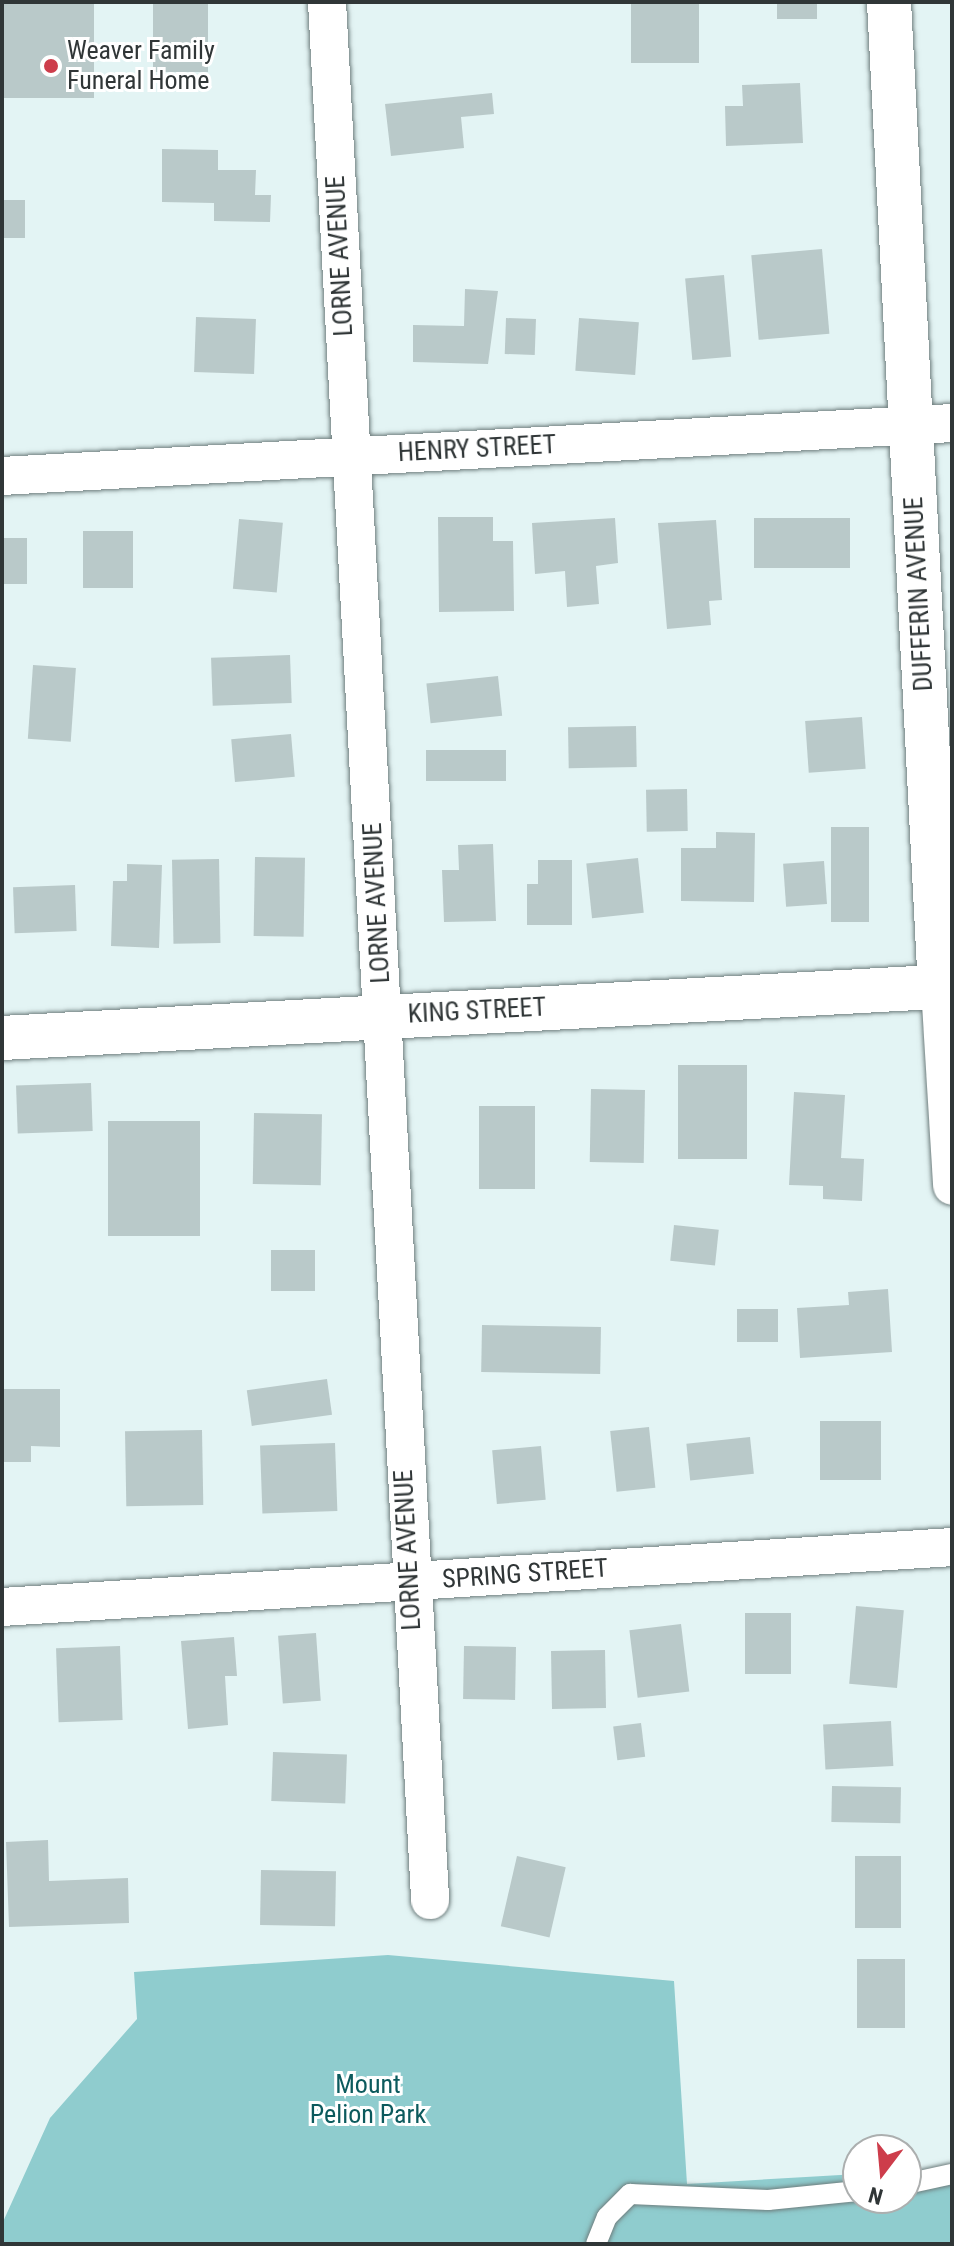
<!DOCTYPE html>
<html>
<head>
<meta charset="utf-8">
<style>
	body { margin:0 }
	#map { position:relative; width:954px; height:2246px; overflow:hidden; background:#e3f4f4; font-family:"Roboto Condensed",sans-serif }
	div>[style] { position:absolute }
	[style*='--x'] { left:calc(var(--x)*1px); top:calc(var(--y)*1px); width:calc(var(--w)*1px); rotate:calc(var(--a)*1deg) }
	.green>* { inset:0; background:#8fccce }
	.building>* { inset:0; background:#b9c9c9; transform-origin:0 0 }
	.roads { filter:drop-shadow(0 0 2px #6f7e7e) drop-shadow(0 0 2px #6f7e7e) }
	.service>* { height:20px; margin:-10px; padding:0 10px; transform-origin:10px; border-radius:10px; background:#fff }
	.minor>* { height:38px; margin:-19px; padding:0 19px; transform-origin:19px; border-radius:19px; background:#fff }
	.tertiary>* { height:44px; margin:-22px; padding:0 22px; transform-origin:22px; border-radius:22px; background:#fff }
	.dots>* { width:22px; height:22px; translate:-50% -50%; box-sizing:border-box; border:4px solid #fff; border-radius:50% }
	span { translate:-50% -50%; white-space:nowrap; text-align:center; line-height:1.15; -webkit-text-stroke:6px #fff; paint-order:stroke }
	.poi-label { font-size:26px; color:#303637 }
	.left { translate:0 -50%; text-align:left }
	.street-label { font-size:26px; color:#303637 }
	.park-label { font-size:26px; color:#0c5a5d }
	.frame { position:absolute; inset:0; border:4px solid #303637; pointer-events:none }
	.north { position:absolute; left:842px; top:2134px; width:80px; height:80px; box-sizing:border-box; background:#fff; border:2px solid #acafaf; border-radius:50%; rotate:196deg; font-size:22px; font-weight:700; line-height:32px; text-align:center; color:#303637 }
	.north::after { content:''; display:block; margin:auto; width:28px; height:36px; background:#cd3d4b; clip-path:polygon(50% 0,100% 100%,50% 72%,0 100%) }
</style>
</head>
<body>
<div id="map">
	<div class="green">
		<div style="clip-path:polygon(388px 1955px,674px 1981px,687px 2184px,858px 2174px,858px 2198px,906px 2198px,906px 2171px,952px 2168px,952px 2244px,2px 2244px,2px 2224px,50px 2118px,137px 2019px,134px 1972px)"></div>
	</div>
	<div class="building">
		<div style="left:2px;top:2px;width:92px;height:96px"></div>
		<div style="left:153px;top:2px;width:55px;height:70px"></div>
		<div style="left:631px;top:2px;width:68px;height:61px"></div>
		<div style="left:777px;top:2px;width:40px;height:17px"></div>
		<div style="clip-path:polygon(800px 83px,803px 143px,726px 146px,725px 106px,743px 106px,742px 85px)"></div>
		<div style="clip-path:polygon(492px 93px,494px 114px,461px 117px,464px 148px,391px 156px,385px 104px)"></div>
		<div style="clip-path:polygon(162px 149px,218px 150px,218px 170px,256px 170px,255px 195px,271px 195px,270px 222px,214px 221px,214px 203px,162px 202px)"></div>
		<div style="left:2px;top:200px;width:23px;height:38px"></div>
		<div style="left:822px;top:249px;width:85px;height:71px;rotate:85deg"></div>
		<div style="left:724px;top:275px;width:82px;height:39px;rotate:85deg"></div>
		<div style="clip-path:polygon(465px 289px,498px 291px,488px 364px,413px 362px,413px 325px,464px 326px)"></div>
		<div style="left:196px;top:317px;width:60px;height:55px;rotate:2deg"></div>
		<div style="left:506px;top:318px;width:30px;height:36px;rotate:2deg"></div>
		<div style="left:579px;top:318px;width:60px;height:53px;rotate:4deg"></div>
		<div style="clip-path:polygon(438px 517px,493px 517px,493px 541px,513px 541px,514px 611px,439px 612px)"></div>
		<div style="clip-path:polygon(615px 518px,618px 563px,596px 566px,599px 604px,567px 607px,565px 571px,535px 574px,532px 523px)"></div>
		<div style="left:754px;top:518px;width:96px;height:50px"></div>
		<div style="left:239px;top:519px;width:44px;height:70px;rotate:5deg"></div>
		<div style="clip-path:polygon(716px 520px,722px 600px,709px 601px,711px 625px,667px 629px,658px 523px)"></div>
		<div style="left:83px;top:531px;width:50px;height:57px"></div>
		<div style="left:2px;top:538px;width:25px;height:46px"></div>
		<div style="left:290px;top:655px;width:48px;height:79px;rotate:88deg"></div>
		<div style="left:33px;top:665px;width:43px;height:74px;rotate:4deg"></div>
		<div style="left:498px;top:676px;width:40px;height:72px;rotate:84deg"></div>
		<div style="left:862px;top:717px;width:52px;height:57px;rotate:86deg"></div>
		<div style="left:636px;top:726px;width:41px;height:68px;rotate:89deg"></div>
		<div style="left:291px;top:734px;width:43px;height:60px;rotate:85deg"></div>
		<div style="left:426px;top:750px;width:80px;height:31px"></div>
		<div style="left:687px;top:789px;width:42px;height:41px;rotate:89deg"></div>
		<div style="left:831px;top:827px;width:38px;height:95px"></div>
		<div style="clip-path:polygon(716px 832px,755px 833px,754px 902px,681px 901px,681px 848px,716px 848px)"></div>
		<div style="clip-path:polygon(493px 844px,496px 921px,444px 922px,442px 870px,459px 870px,458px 845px)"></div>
		<div style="left:255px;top:857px;width:50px;height:79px;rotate:1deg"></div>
		<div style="left:638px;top:858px;width:55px;height:52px;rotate:84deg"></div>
		<div style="left:219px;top:859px;width:84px;height:47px;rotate:89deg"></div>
		<div style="clip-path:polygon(538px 860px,572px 860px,572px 925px,527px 925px,527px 884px,538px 884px)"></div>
		<div style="left:824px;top:861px;width:43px;height:41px;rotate:86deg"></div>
		<div style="clip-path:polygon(127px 864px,162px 865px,159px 948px,111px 946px,113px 881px,127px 881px)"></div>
		<div style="left:75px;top:885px;width:46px;height:62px;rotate:88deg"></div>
		<div style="left:678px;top:1065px;width:69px;height:94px"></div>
		<div style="left:91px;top:1083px;width:48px;height:75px;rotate:88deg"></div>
		<div style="left:591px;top:1089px;width:54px;height:73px;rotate:1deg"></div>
		<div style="clip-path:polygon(794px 1092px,845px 1095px,841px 1158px,864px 1159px,862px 1201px,823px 1199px,823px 1186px,789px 1185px)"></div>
		<div style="left:479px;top:1106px;width:56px;height:83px"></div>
		<div style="left:254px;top:1113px;width:68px;height:71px;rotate:1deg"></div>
		<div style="left:108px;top:1121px;width:92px;height:115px"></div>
		<div style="left:674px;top:1225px;width:45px;height:36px;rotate:6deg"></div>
		<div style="left:271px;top:1250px;width:44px;height:41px"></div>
		<div style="clip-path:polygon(888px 1289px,892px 1352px,800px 1358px,797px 1308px,849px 1305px,848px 1292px)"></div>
		<div style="left:778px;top:1309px;width:33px;height:41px;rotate:90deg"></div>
		<div style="left:482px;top:1325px;width:119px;height:47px;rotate:1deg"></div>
		<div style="left:327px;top:1379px;width:36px;height:81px;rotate:82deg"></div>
		<div style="clip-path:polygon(2px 1389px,60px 1389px,60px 1447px,31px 1446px,31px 1462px,2px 1462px)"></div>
		<div style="left:820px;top:1421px;width:61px;height:59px"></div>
		<div style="left:649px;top:1427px;width:61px;height:39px;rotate:84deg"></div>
		<div style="left:202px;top:1430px;width:75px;height:77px;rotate:89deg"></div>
		<div style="left:750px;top:1437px;width:37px;height:64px;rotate:84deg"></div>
		<div style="left:335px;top:1443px;width:68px;height:75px;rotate:88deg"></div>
		<div style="left:541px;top:1446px;width:54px;height:49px;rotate:85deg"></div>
		<div style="left:856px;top:1606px;width:48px;height:78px;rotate:5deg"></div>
		<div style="left:745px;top:1613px;width:46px;height:61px"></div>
		<div style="left:681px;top:1624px;width:68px;height:52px;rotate:83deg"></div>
		<div style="left:316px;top:1633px;width:68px;height:38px;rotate:86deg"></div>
		<div style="clip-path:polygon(234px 1637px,237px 1676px,225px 1676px,228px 1725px,188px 1729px,181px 1641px)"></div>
		<div style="left:120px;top:1646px;width:74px;height:64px;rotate:88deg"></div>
		<div style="left:464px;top:1646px;width:52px;height:53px;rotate:1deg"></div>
		<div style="left:605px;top:1650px;width:58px;height:54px;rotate:89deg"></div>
		<div style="left:891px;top:1721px;width:45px;height:68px;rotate:87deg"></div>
		<div style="left:641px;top:1723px;width:34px;height:28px;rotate:83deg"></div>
		<div style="left:273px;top:1752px;width:74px;height:49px;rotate:2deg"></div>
		<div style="left:832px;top:1786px;width:69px;height:36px;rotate:1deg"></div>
		<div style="clip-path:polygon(48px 1840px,49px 1881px,128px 1878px,129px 1923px,9px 1927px,6px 1842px)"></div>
		<div style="left:517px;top:1856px;width:50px;height:72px;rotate:13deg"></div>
		<div style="left:855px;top:1856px;width:46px;height:72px"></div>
		<div style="left:261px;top:1870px;width:75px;height:55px;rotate:1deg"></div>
		<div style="left:857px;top:1959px;width:48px;height:69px"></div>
	</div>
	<div class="roads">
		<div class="service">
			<div style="--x:906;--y:2184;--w:47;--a:-12.3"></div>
			<div style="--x:596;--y:2244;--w:29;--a:-68"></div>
			<div style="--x:607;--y:2217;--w:33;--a:-45"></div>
			<div style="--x:630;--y:2194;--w:138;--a:2.5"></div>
			<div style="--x:768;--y:2200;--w:90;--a:-5.7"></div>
		</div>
		<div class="minor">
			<div style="--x:327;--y:2;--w:1901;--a:86.89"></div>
			<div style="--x:2;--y:476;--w:951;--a:-3.19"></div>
			<div style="--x:940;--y:987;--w:199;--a:86.5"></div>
			<div style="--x:2;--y:1607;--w:952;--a:-3.61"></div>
		</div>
		<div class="tertiary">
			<div style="--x:889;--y:2;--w:986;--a:87.04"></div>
			<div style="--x:2;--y:1038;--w:951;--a:-3.13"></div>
		</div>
	</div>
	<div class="dots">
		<div style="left:51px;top:66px;background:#cd3d4b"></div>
	</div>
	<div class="poi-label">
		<span class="left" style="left:67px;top:66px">Weaver Family<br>Funeral Home</span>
	</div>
	<div class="street-label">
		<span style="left:340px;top:256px;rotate:-93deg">LORNE AVENUE</span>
		<span style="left:477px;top:449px;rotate:-3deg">HENRY STREET</span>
		<span style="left:919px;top:594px;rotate:-93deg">DUFFERIN AVENUE</span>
		<span style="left:377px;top:903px;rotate:-93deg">LORNE AVENUE</span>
		<span style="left:477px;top:1011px;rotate:-3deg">KING STREET</span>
		<span style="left:408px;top:1550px;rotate:-93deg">LORNE AVENUE</span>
		<span style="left:525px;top:1574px;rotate:-4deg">SPRING STREET</span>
	</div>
	<div class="park-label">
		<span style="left:368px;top:2100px">Mount<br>Pelion Park</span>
	</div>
	<div class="frame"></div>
	<div class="north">N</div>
</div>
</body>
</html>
